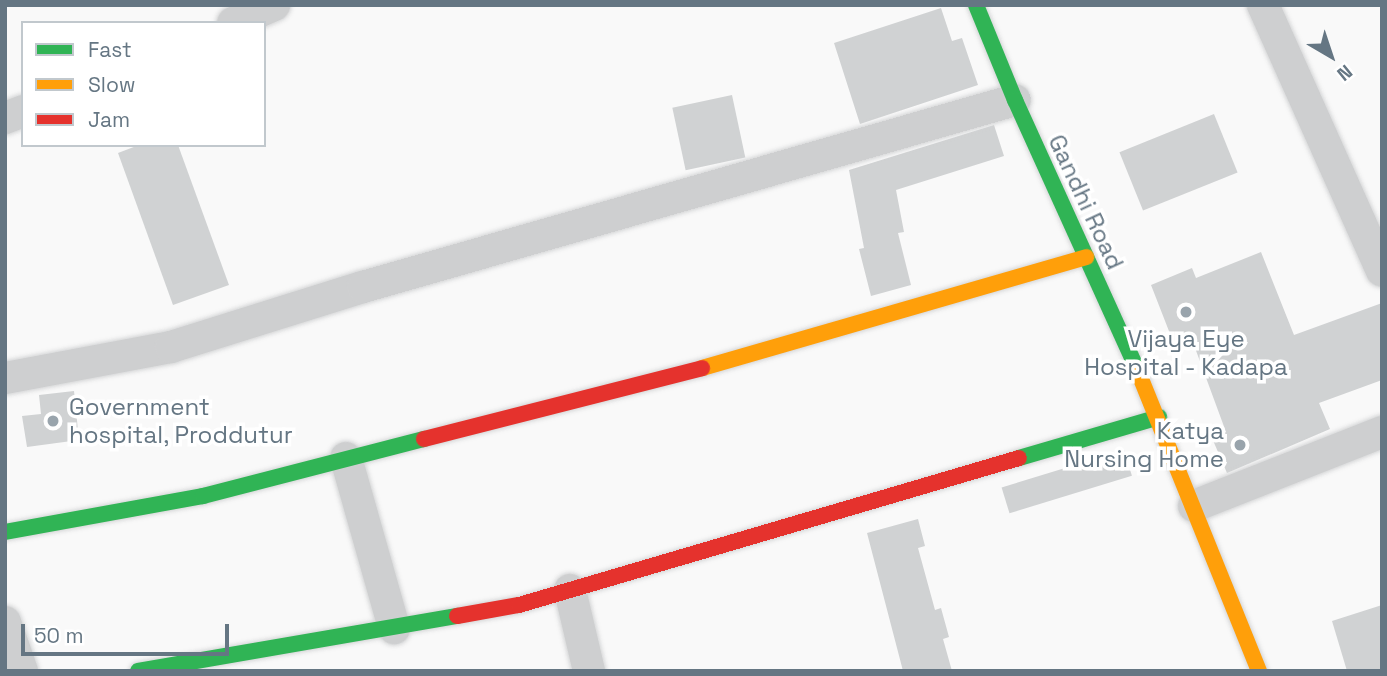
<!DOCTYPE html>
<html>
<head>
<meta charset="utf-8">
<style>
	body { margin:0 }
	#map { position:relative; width:1387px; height:676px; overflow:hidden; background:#f9f9f9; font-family:"Space Grotesk",sans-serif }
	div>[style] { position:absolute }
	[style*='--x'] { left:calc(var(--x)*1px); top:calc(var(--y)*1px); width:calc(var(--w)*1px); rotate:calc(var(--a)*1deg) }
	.building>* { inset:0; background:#d0d2d3; transform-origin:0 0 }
	.roads { filter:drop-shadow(0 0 2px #d5d6d7) drop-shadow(0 0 2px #d5d6d7) }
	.street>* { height:32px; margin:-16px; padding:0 16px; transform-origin:16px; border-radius:16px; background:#cecfd0 }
	.fast>* { height:16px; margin:-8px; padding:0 8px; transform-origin:8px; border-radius:8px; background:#30b455 }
	.slow>* { height:16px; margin:-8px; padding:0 8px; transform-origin:8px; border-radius:8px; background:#ff9f0a }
	.jam>* { height:16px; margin:-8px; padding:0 8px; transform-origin:8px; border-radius:8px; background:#e5322d }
	.dots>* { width:19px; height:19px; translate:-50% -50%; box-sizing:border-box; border:4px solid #fff; border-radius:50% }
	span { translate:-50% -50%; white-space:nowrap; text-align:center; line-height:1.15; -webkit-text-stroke:7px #fff; paint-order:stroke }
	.street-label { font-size:24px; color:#657683 }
	.poi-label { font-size:24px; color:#657683 }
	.left { translate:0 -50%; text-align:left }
	.right { translate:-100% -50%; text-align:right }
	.frame { position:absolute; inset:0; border:7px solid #657683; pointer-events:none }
	.legend { position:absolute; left:21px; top:21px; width:245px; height:126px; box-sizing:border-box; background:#fff; border:2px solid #c1c8cd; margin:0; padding:9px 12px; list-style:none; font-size:21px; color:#657683 }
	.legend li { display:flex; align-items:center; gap:14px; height:35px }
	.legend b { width:35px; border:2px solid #c1c8cd }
	.north { position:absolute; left:1296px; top:21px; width:70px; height:70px; -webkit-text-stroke:5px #fff; paint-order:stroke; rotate:141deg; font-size:19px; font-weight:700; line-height:28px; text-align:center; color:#657683 }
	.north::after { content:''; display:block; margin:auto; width:24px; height:32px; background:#657683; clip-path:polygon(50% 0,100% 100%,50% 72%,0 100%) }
	.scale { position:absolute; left:21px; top:624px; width:208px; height:32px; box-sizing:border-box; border:4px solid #657683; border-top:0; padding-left:9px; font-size:21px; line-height:24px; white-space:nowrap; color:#657683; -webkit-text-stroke:5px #fff; paint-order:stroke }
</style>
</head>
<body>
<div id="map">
	<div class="building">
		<div style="clip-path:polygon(941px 8px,952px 41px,962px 38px,978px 85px,860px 124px,834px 43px)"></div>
		<div style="left:732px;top:95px;width:64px;height:61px;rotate:78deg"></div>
		<div style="left:1214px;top:114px;width:63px;height:102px;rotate:68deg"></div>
		<div style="clip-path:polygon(994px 125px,1004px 156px,896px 190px,904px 232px,898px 233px,911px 285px,871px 296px,859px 249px,864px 248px,849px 170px)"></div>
		<div style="clip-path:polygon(139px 145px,178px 145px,229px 285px,173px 305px,118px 153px)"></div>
		<div style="clip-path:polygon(1261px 252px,1294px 335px,1382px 303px,1382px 380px,1319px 403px,1330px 429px,1227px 473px,1212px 438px,1226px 432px,1191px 337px,1174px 344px,1151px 285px,1192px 268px,1196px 278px)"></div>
		<div style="clip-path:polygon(74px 391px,79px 440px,27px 447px,22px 416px,41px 414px,39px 395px)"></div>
		<div style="left:1124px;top:450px;width:27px;height:128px;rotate:73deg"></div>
		<div style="clip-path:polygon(918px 519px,925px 546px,918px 548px,935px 610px,941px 608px,949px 637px,943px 639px,952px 671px,903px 671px,867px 533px)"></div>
		<div style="clip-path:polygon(1382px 605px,1382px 671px,1347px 671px,1332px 621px)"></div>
	</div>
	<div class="roads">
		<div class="street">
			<div style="--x:1263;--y:5;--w:291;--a:65.9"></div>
			<div style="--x:233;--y:23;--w:45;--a:-23.7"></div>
			<div style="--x:5;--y:118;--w:19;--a:-21"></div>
			<div style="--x:5;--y:378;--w:169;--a:-10.6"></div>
			<div style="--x:171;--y:347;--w:201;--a:-17.4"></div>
			<div style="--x:363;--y:287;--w:678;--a:-16"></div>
			<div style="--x:346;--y:458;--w:177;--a:74.2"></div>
			<div style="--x:1194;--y:506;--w:202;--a:-21.5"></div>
			<div style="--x:570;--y:590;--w:83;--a:76.8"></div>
			<div style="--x:5;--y:622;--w:52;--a:70.9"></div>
		</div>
		<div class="fast">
			<div style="--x:976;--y:5;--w:103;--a:67.7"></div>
			<div style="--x:1015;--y:100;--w:295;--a:65.6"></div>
			<div style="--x:1019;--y:458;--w:146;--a:-16.3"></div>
			<div style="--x:5;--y:532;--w:201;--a:-10.3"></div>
			<div style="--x:203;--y:496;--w:228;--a:-14.5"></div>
			<div style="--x:138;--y:671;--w:324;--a:-9.8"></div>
		</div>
		<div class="slow">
			<div style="--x:702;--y:368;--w:400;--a:-16.1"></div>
			<div style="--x:1137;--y:369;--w:326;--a:68"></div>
		</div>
		<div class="jam">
			<div style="--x:424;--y:439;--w:287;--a:-14.3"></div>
			<div style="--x:457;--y:616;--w:63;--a:-10.1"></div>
			<div style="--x:519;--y:605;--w:521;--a:-16.38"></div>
		</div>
	</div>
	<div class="dots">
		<div style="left:1186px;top:312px;background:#99a4ac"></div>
		<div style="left:53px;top:421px;background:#99a4ac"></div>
		<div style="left:1240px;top:445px;background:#99a4ac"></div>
	</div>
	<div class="street-label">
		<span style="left:1086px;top:202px;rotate:65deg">Gandhi Road</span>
	</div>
	<div class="poi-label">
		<span style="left:1186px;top:353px">Vijaya Eye<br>Hospital - Kadapa</span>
		<span class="left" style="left:69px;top:421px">Government<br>hospital, Proddutur</span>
		<span class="right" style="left:1224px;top:445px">Katya<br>Nursing Home</span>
	</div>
	<div class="frame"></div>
	<ul class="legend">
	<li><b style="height:9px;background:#30b455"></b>Fast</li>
	<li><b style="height:9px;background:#ff9f0a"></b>Slow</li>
	<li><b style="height:9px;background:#e5322d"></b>Jam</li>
	</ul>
	<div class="north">N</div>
	<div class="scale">50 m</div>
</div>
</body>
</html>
